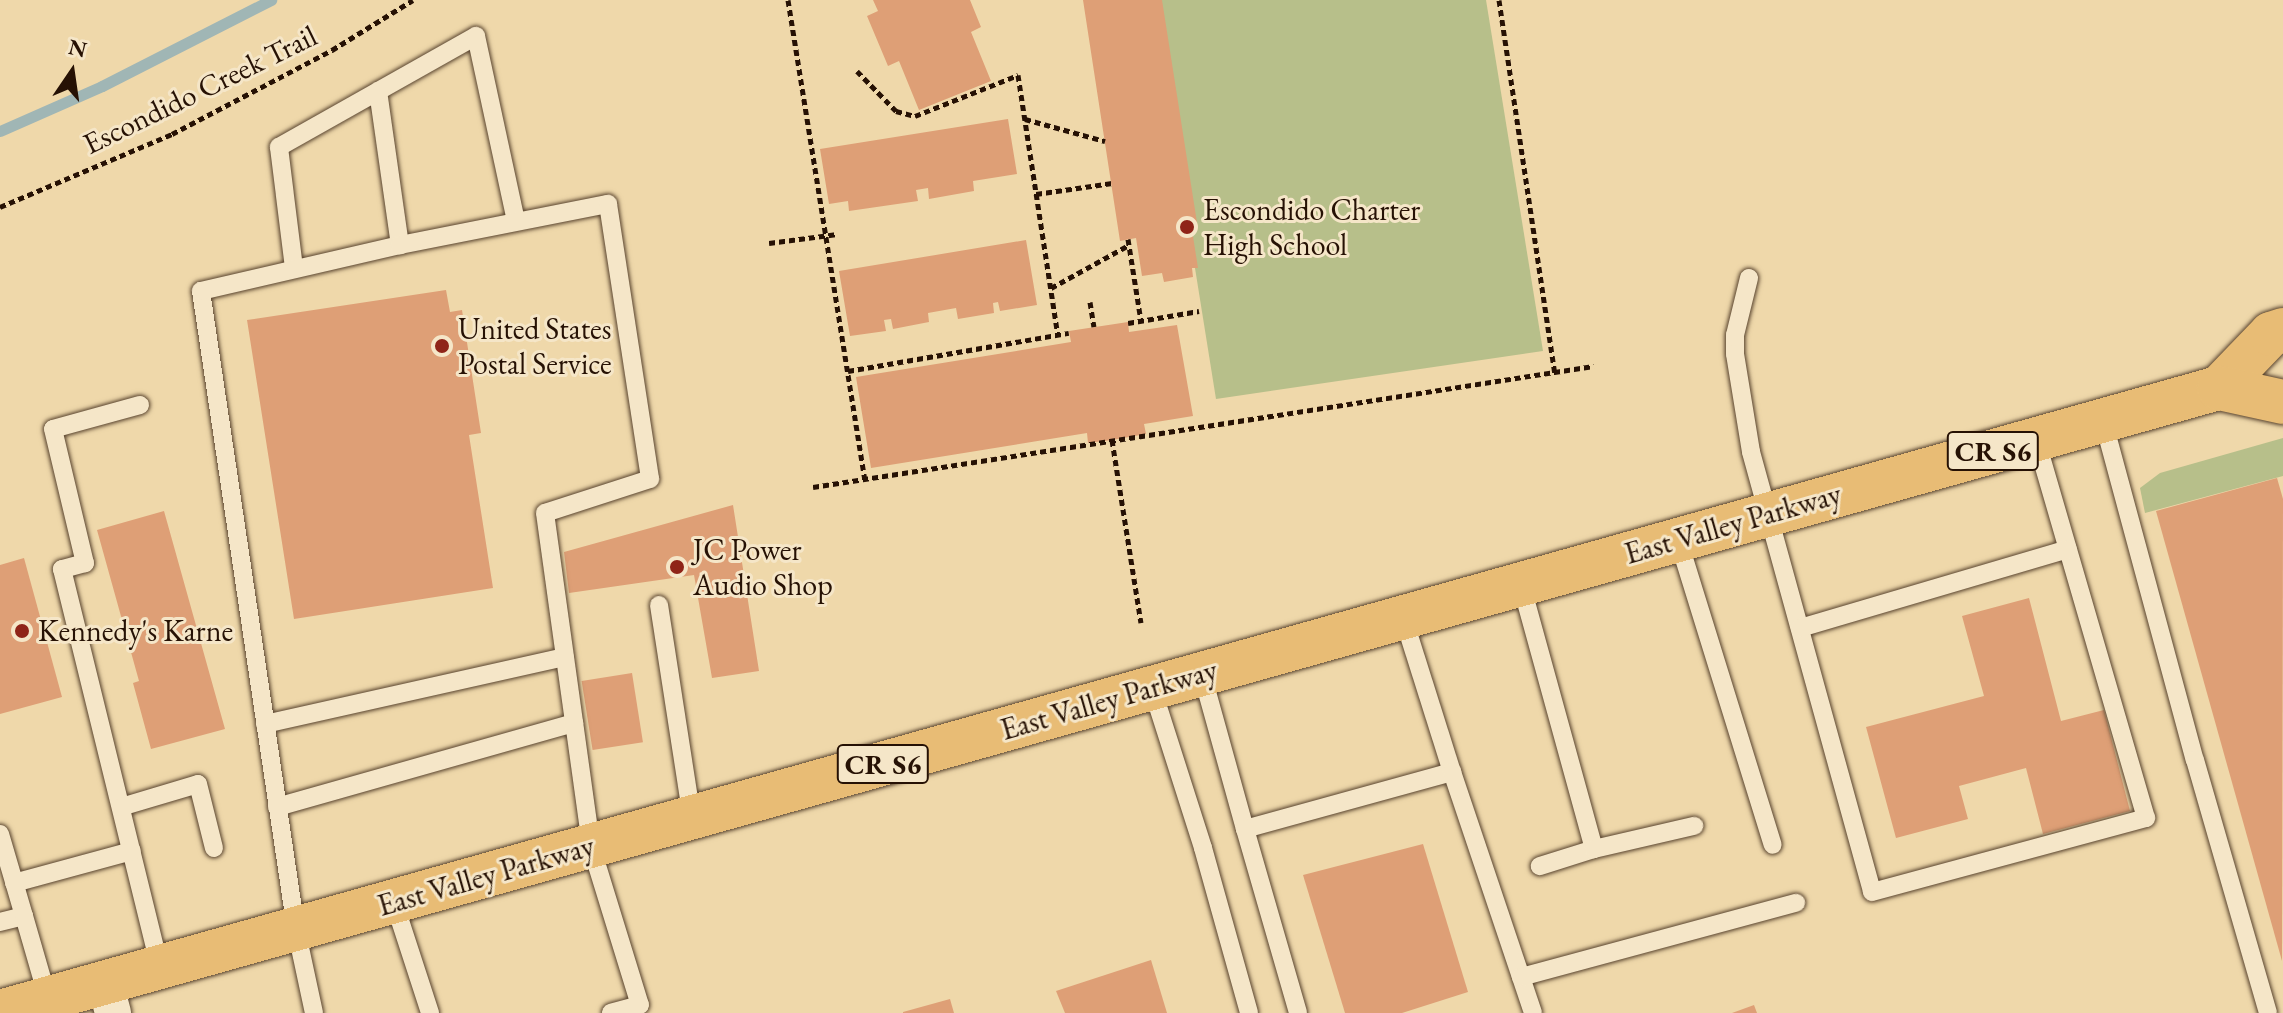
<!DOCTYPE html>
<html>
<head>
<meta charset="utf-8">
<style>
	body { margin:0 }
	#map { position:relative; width:2283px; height:1013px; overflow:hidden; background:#efd8aa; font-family:"EB Garamond",serif }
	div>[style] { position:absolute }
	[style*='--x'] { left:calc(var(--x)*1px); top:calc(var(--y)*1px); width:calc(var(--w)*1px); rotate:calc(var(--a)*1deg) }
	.green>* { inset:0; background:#b7bf8a }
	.stream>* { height:11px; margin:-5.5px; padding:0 5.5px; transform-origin:5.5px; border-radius:5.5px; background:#a0b6b5 }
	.building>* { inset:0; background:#de9f76; transform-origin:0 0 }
	.path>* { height:5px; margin-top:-2.5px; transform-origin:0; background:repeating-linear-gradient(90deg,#261104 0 6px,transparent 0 10px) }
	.roads { filter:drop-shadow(0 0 2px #58432e) drop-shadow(0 0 2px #58432e) }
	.service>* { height:18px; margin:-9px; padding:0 9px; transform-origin:9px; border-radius:9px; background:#f5e6c8 }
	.minor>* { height:36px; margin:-18px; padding:0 18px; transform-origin:18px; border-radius:18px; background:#f5e6c8 }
	.primary>* { height:44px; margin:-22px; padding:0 22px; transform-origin:22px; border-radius:22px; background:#e8bc75 }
	.dots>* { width:22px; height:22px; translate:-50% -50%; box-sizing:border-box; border:4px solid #f5e6c8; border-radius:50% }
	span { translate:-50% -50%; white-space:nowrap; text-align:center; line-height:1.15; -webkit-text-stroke:6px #f5e6c8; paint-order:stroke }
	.shield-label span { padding:2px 6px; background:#f5e6c8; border:2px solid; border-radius:6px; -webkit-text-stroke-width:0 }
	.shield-label { font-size:28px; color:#261104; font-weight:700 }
	.street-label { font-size:30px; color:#261104 }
	.poi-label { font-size:30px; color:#261104 }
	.left { translate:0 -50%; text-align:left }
	.north { position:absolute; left:32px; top:32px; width:80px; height:80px; -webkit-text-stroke:6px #f5e6c8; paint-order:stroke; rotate:13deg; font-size:22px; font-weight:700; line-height:32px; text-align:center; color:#261104 }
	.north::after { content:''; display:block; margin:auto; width:28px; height:36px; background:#261104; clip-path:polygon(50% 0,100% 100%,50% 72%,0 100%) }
</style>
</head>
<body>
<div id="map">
	<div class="green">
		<div style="clip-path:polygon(1152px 0,1486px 0,1543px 351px,1216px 399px)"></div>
		<div style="clip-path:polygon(2283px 438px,2283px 476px,2145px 513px,2140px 488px,2160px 473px)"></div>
	</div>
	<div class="stream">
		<div style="--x:0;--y:131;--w:111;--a:-23.8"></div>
		<div style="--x:102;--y:86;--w:190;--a:-27"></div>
	</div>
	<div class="building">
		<div style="clip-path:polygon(873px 0,970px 0,981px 27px,971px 32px,991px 81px,919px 110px,899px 61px,888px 66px,867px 16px,878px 11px)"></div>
		<div style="clip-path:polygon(1083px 0,1162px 0,1198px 229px,1192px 230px,1198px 268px,1192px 268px,1193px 277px,1164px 282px,1162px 273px,1142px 276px,1136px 238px,1120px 241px)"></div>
		<div style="clip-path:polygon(1008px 119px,1017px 174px,973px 181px,974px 191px,929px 199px,928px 188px,916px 190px,918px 201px,849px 211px,848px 201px,829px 204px,820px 149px)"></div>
		<div style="clip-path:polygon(1026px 240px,1037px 305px,1000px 311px,998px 302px,993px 303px,994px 313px,958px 319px,956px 308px,928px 313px,929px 322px,893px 329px,891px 319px,884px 320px,886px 331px,850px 336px,839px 271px)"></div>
		<div style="clip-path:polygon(446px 290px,450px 312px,462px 310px,481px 433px,469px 435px,493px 588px,294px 619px,247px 320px)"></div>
		<div style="clip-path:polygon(1128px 322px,1129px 332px,1177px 325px,1193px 416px,1144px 424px,1146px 434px,1112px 440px,1088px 443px,1087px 433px,871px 468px,856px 377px,1071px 342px,1069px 331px)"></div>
		<div style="clip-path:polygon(2277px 478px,2283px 499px,2282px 961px,2156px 511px)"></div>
		<div style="clip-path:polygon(733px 505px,759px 671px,712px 678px,694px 575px,569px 593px,564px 552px)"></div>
		<div style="clip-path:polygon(164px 511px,225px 729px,151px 749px,133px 683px,139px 681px,97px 530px)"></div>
		<div style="clip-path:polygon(24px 558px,62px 697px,0 714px,0 565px)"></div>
		<div style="clip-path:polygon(2029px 598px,2061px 721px,2104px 710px,2130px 811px,2043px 834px,2026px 768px,1959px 786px,1968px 819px,1896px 838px,1866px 727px,1984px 696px,1962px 616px)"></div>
		<div style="left:632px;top:673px;width:70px;height:51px;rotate:81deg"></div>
		<div style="clip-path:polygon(1423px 844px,1468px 992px,1402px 1013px,1345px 1013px,1303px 875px)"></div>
		<div style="clip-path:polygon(1151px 960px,1167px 1013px,1065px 1013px,1056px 991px)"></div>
		<div style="clip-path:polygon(950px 999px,954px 1013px,903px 1013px,903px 1012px)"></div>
		<div style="clip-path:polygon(1754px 1005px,1757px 1013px,1732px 1013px)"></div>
	</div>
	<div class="path">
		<div style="--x:788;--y:0;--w:485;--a:80.9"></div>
		<div style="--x:1499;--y:0;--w:377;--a:81.5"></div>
		<div style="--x:857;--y:71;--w:56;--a:45.7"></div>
		<div style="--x:896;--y:111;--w:20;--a:15"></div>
		<div style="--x:915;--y:116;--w:111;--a:-21.7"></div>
		<div style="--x:1018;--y:75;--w:263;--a:81.3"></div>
		<div style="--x:1025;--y:119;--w:83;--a:15.4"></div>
		<div style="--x:1036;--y:194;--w:77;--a:-8.2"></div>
		<div style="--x:0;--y:207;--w:187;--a:-23"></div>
		<div style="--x:172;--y:134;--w:181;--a:-27.7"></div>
		<div style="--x:332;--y:50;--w:95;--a:-31.7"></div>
		<div style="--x:1128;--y:239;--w:83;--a:81"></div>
		<div style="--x:769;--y:243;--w:69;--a:-7.5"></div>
		<div style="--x:1051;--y:288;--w:89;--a:-28.9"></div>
		<div style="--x:1090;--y:302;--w:25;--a:81"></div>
		<div style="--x:1128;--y:323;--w:72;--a:-9.6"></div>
		<div style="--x:848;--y:371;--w:224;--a:-9.8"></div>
		<div style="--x:1112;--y:440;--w:185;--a:81"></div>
		<div style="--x:813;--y:487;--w:790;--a:-8.81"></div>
	</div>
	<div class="roads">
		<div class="service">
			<div style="--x:378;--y:91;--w:156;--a:81.9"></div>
			<div style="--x:294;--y:268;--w:122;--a:-97.1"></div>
			<div style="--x:279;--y:147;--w:226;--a:-29.4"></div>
			<div style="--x:476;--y:36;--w:189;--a:77.8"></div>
			<div style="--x:1749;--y:278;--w:59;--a:103.8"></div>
			<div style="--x:1735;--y:335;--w:19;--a:90"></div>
			<div style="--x:1735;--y:354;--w:99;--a:80.7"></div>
			<div style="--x:1751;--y:452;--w:456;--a:74.6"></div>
			<div style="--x:1872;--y:892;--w:284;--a:-15.1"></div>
			<div style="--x:2146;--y:818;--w:395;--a:-106.2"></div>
			<div style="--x:140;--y:405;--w:90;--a:164.6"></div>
			<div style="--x:53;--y:429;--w:138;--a:76.6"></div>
			<div style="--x:85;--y:563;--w:24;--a:165"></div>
			<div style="--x:62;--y:569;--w:410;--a:76.2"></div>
			<div style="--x:2103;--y:420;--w:352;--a:74.9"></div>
			<div style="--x:2195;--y:760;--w:263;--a:73.9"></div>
			<div style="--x:1678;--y:539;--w:320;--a:72.8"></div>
			<div style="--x:1521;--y:584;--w:275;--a:74.6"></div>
			<div style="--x:1594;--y:849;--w:57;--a:162.5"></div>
			<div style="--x:659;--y:605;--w:215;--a:81.2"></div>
			<div style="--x:1800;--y:628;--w:279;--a:-16.4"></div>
			<div style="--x:1202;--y:674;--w:161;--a:74.5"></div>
			<div style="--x:1245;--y:829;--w:215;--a:-15.4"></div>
			<div style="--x:1452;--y:772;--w:163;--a:-107.5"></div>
			<div style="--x:1152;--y:688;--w:168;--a:72.3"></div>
			<div style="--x:1203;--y:848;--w:171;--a:74.4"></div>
			<div style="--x:265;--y:724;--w:307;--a:-12.6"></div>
			<div style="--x:1452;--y:772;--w:254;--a:71.4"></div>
			<div style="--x:121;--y:807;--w:80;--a:-16.6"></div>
			<div style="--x:198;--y:784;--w:66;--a:76"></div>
			<div style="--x:277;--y:807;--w:309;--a:-15.8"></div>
			<div style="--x:1245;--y:829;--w:191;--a:73.9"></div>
			<div style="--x:0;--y:834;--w:85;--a:73.7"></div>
			<div style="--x:24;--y:916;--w:25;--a:166"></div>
			<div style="--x:1594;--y:849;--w:103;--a:-13"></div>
			<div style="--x:14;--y:883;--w:122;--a:-15.2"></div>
			<div style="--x:394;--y:902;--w:117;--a:72"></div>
			<div style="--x:24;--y:916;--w:86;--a:73.9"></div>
			<div style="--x:1521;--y:977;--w:285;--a:-15.1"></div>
			<div style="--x:314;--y:1013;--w:86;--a:-102.1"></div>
			<div style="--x:296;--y:929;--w:645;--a:-98.47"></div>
			<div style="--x:201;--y:291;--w:204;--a:-13"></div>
			<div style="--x:400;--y:245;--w:212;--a:-11.2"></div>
			<div style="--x:608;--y:204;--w:278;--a:81.3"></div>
			<div style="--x:650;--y:479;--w:110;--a:162.1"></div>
			<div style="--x:545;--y:513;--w:336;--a:82.1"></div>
			<div style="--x:591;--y:846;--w:166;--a:72.9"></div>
			<div style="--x:640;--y:1005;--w:30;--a:165"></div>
		</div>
		<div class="minor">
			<div style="--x:105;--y:983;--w:31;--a:75"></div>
		</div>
		<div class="primary">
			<div style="--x:2219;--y:388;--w:75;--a:-46.1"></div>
			<div style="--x:2271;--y:334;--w:13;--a:-18"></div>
			<div style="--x:0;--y:1012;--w:2305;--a:-15.71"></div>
			<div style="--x:2219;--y:388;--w:66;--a:12.3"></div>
		</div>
	</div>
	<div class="dots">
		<div style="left:1187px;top:227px;background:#8f2418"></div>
		<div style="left:442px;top:346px;background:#8f2418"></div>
		<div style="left:677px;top:567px;background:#8f2418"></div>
		<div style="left:22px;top:631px;background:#8f2418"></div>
	</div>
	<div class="shield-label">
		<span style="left:1993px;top:451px">CR S6</span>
		<span style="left:883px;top:764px">CR S6</span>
	</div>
	<div class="street-label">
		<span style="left:200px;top:90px;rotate:-26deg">Escondido Creek Trail</span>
		<span style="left:1733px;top:524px;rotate:-16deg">East Valley Parkway</span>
		<span style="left:1109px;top:700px;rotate:-16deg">East Valley Parkway</span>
		<span style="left:486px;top:876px;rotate:-16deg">East Valley Parkway</span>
	</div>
	<div class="poi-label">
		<span class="left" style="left:1203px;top:227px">Escondido Charter<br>High School</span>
		<span class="left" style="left:458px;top:346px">United States<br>Postal Service</span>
		<span class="left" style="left:693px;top:567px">JC Power<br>Audio Shop</span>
		<span class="left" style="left:38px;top:631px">Kennedy's Karne</span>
	</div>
	<div class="north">N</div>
</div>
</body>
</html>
